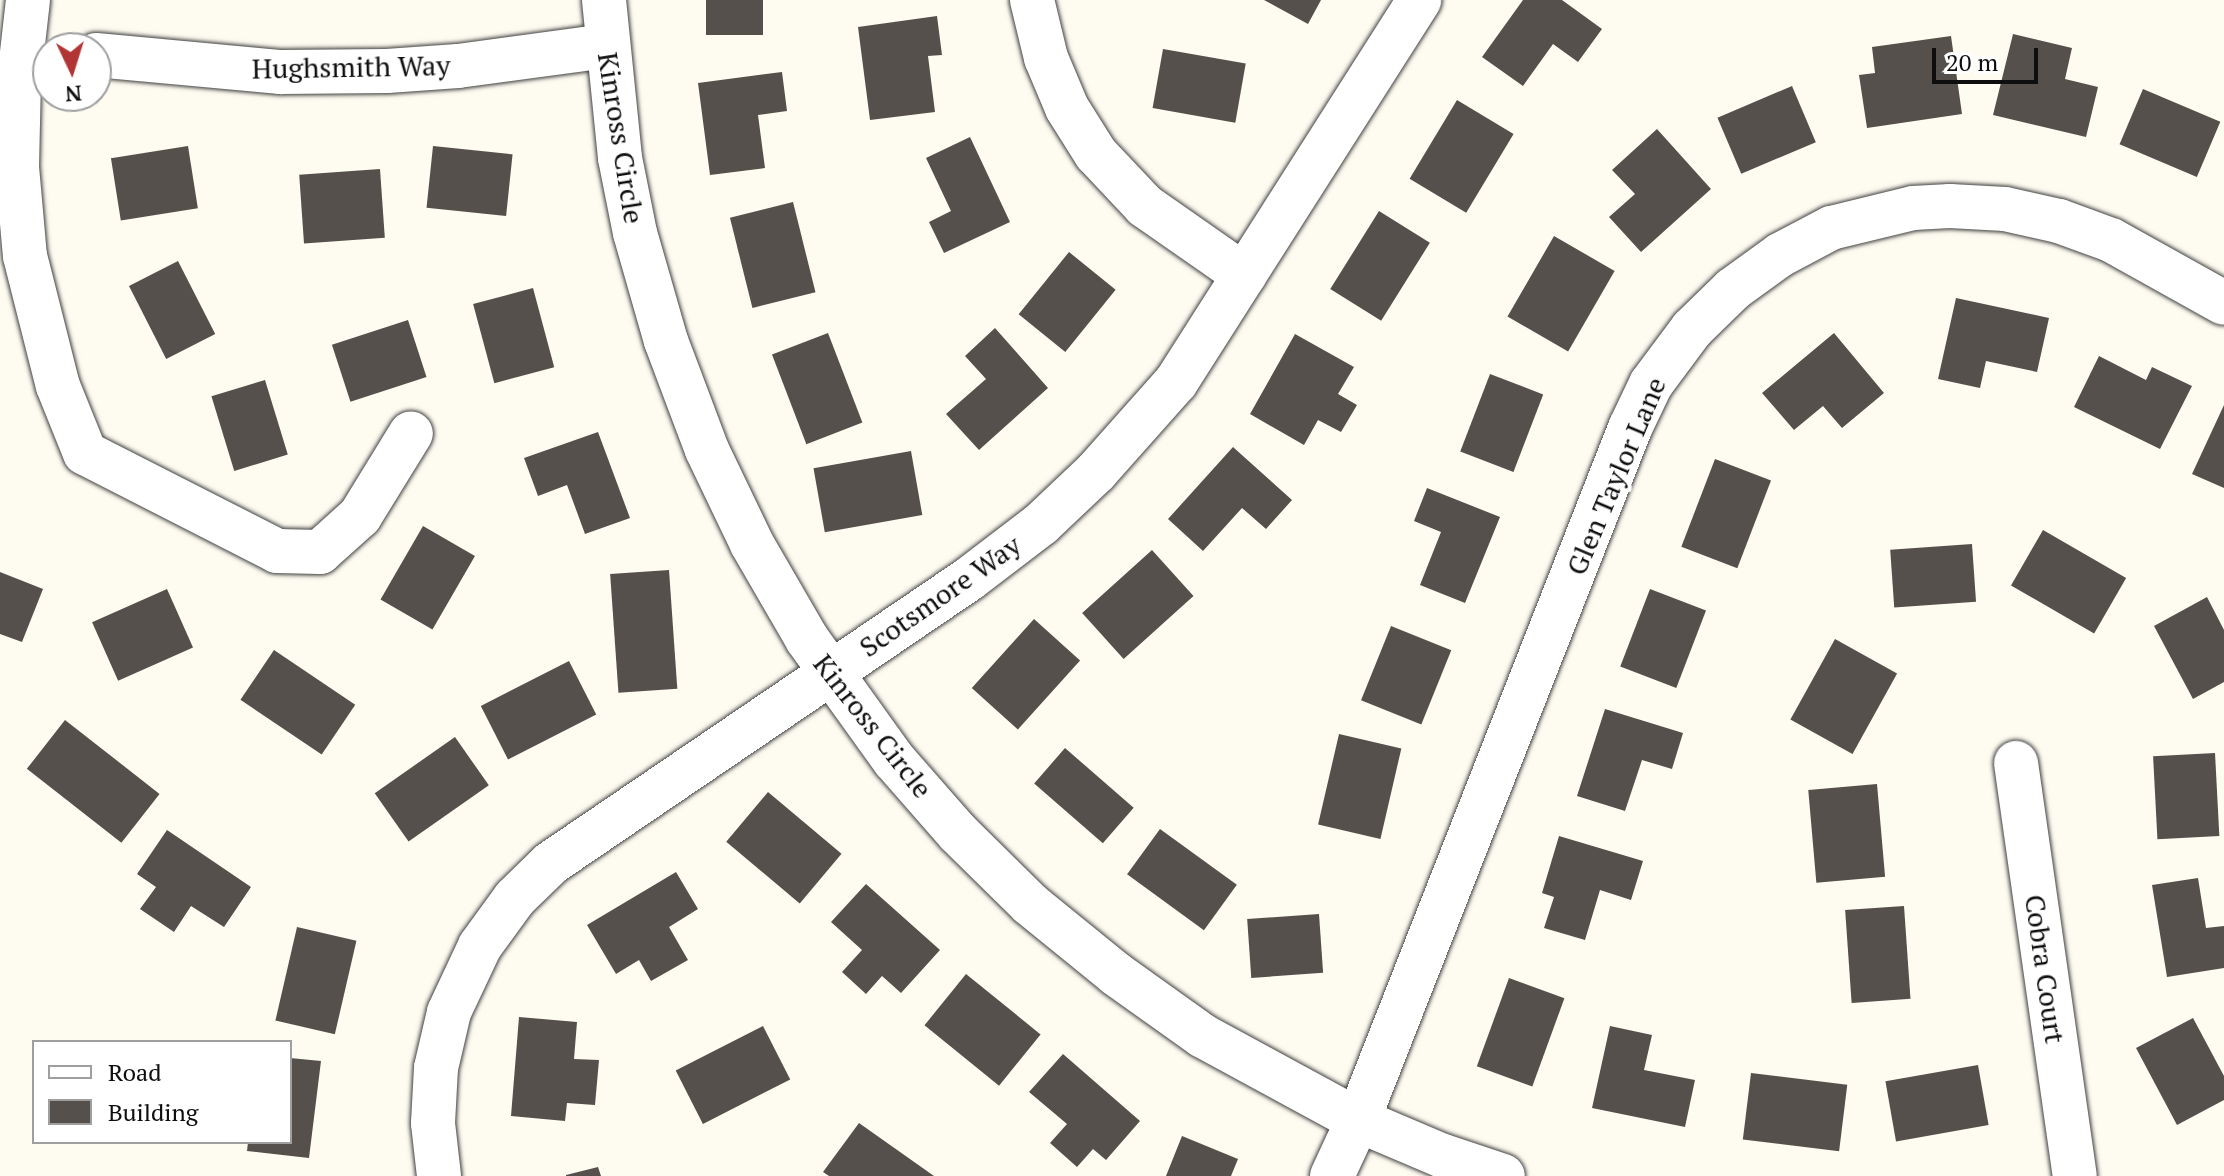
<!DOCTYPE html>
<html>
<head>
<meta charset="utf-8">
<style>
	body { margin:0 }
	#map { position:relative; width:2224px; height:1176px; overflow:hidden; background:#fefcf1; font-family:"PT Serif",serif }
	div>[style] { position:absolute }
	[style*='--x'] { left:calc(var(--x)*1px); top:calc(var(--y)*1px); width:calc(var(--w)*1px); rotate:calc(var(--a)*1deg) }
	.building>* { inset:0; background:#56504c; transform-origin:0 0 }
	.roads { filter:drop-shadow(0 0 2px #414141) drop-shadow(0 0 2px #414141) }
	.minor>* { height:44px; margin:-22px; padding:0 22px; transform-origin:22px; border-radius:22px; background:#fff }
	span { translate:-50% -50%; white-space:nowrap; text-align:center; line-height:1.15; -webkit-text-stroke:8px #fff; paint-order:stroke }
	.street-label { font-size:28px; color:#0e0e0e }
	.legend { position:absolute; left:32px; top:1040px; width:260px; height:104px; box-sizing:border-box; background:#fff; border:2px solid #9f9f9f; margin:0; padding:10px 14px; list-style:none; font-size:24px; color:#0e0e0e }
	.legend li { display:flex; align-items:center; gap:16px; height:40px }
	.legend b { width:40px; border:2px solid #9f9f9f }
	.north { position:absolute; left:32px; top:32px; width:80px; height:80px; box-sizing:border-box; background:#fff; border:2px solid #9f9f9f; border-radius:50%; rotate:176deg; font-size:22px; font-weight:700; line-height:32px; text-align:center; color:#0e0e0e }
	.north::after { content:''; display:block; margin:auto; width:28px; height:36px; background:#b13534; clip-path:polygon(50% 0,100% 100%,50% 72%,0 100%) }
	.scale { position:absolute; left:1932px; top:48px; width:106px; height:36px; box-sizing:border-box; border:4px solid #0e0e0e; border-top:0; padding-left:10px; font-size:24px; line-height:28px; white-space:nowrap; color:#0e0e0e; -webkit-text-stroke:6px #fff; paint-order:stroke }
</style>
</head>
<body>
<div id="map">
	<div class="building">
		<div style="left:706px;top:0;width:57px;height:35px"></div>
		<div style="clip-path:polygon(1264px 0,1321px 0,1308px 24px)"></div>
		<div style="clip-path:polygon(1523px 0,1562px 0,1602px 29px,1578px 62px,1553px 44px,1523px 86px,1482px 57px)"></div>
		<div style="clip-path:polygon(937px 16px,942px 55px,928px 56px,935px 112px,870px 120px,858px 27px)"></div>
		<div style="clip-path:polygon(2013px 34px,2072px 48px,2065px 79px,2098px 87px,2086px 137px,1993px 115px)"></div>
		<div style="clip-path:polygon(1951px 36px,1962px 114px,1867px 128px,1859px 75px,1875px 73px,1872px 47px)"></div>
		<div style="left:1163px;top:49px;width:84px;height:60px;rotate:10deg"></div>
		<div style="clip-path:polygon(782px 72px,787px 111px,758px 115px,765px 168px,710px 175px,698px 83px)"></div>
		<div style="left:1792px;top:86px;width:61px;height:81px;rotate:67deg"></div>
		<div style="left:2143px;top:89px;width:84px;height:60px;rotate:23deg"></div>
		<div style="left:1457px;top:100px;width:66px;height:92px;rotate:31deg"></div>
		<div style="clip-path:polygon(1657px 129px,1711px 189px,1641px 252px,1609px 217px,1635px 194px,1612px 170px)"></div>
		<div style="clip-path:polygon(970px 137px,1010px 222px,944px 253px,929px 222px,951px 211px,926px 158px)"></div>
		<div style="left:188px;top:146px;width:63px;height:78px;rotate:81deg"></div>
		<div style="left:433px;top:146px;width:80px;height:62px;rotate:6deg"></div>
		<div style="left:380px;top:169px;width:69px;height:81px;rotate:86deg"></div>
		<div style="left:793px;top:202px;width:93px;height:65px;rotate:76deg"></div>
		<div style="left:1379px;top:211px;width:60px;height:92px;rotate:32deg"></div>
		<div style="left:1554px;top:236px;width:70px;height:93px;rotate:30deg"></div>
		<div style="left:1069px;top:252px;width:60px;height:80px;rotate:39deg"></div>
		<div style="left:178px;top:261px;width:82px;height:55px;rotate:63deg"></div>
		<div style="left:533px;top:288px;width:82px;height:62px;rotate:75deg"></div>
		<div style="clip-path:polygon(1956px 298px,2049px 318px,2037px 372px,1986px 361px,1980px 388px,1938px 379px)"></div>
		<div style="left:408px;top:320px;width:60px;height:80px;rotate:72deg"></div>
		<div style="clip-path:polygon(995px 328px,1048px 388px,979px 450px,946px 414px,986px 379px,965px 356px)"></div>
		<div style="left:828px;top:333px;width:96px;height:60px;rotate:69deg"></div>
		<div style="clip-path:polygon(1834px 333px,1884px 393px,1842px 428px,1823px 406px,1794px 430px,1762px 393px)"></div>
		<div style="clip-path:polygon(1295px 334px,1354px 367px,1338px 394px,1357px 405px,1341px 432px,1318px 420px,1304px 445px,1250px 414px)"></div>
		<div style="clip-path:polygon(2099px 356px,2146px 380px,2152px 367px,2192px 386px,2160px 449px,2074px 407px)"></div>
		<div style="left:1490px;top:374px;width:57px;height:83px;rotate:21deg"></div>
		<div style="left:265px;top:380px;width:78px;height:56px;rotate:73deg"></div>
		<div style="clip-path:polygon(2224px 405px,2224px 488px,2192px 474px)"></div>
		<div style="clip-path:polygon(598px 432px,630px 518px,585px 534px,567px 485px,538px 496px,524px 458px)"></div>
		<div style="clip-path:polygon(1233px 447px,1292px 500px,1266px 529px,1242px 508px,1203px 551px,1168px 519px)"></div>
		<div style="left:911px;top:451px;width:65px;height:99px;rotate:80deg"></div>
		<div style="left:1715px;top:459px;width:60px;height:94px;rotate:21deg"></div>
		<div style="clip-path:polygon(1427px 488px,1500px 517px,1465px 603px,1420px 585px,1441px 532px,1414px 521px)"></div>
		<div style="left:423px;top:526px;width:60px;height:85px;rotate:30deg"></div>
		<div style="left:2043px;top:530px;width:96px;height:64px;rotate:30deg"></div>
		<div style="left:1972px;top:544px;width:58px;height:82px;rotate:86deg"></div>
		<div style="left:1152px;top:550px;width:62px;height:94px;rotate:48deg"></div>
		<div style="left:669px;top:570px;width:119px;height:59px;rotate:86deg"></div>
		<div style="clip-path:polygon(0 572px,43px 589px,22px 642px,0 634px)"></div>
		<div style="left:167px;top:589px;width:64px;height:82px;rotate:66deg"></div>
		<div style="left:1650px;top:589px;width:60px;height:83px;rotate:21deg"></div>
		<div style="clip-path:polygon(2207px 597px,2224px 630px,2224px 682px,2193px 699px,2154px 626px)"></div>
		<div style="left:1034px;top:619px;width:62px;height:93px;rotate:42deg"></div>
		<div style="left:1391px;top:626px;width:65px;height:80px;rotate:22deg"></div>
		<div style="left:1835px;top:639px;width:71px;height:92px;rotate:29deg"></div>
		<div style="left:274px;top:650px;width:98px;height:60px;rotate:34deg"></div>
		<div style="left:569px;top:661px;width:60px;height:99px;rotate:63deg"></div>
		<div style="clip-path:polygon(1605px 709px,1683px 733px,1672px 769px,1642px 760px,1625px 811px,1577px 796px)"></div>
		<div style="left:65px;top:720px;width:120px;height:62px;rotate:38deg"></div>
		<div style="left:1339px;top:734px;width:64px;height:93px;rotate:13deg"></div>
		<div style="left:455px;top:737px;width:59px;height:98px;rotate:55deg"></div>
		<div style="left:1065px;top:748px;width:91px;height:47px;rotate:41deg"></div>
		<div style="left:2215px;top:753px;width:83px;height:62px;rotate:87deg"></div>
		<div style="left:1877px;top:784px;width:93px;height:69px;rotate:85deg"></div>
		<div style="left:768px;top:792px;width:96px;height:65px;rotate:40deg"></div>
		<div style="left:1160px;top:829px;width:95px;height:56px;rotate:36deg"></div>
		<div style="clip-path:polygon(167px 830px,251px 887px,224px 927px,191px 906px,174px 932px,140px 909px,156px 887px,137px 874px)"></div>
		<div style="clip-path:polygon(1559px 836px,1643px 861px,1631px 900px,1600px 890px,1585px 940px,1544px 928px,1554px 897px,1542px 893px)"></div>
		<div style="clip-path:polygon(676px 872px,698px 909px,669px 927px,688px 960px,651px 981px,639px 960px,616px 974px,587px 925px)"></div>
		<div style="clip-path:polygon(2198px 878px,2206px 928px,2224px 926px,2224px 968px,2167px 977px,2152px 885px)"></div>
		<div style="clip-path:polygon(866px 884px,940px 950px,901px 993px,882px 976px,866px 994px,842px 972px,862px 950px,831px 922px)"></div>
		<div style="left:1904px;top:906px;width:93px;height:59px;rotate:86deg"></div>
		<div style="left:1319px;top:914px;width:59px;height:72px;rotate:86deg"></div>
		<div style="left:297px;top:927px;width:61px;height:96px;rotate:13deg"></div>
		<div style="left:966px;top:974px;width:96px;height:66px;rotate:39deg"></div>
		<div style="left:1509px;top:978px;width:59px;height:94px;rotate:20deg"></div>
		<div style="clip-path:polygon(519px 1017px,577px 1022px,574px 1059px,599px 1060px,595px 1105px,567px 1103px,565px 1121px,511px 1116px)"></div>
		<div style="clip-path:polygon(2193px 1018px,2224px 1076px,2224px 1100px,2177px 1125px,2136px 1048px)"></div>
		<div style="left:763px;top:1026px;width:60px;height:98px;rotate:63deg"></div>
		<div style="clip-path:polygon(1610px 1026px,1652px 1035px,1644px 1070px,1695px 1080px,1685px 1127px,1592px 1108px)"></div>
		<div style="clip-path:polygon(1063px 1054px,1140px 1121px,1106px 1160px,1093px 1149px,1077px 1167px,1050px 1143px,1067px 1124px,1029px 1092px)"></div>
		<div style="clip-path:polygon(290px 1058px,321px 1061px,309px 1158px,247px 1151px,248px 1142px,290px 1142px)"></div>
		<div style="left:1978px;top:1065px;width:61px;height:94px;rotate:80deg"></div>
		<div style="left:1751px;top:1073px;width:97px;height:67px;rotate:7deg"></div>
		<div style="clip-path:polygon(859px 1123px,934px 1176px,829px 1176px,823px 1172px)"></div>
		<div style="clip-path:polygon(1182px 1136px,1238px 1159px,1231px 1176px,1166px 1176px)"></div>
		<div style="clip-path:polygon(598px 1167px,601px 1176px,566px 1176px,566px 1175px)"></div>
	</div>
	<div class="roads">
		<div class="minor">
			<div style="--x:28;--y:0;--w:80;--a:96.5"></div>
			<div style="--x:19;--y:79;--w:88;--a:91.3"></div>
			<div style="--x:17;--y:167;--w:89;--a:84.9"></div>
			<div style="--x:25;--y:256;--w:134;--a:75.8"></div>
			<div style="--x:58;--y:386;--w:72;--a:68.1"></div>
			<div style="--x:85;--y:453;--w:216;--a:27"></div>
			<div style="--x:277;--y:551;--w:43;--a:1.3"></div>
			<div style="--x:320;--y:552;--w:54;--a:-42"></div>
			<div style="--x:360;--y:516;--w:97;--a:-58.4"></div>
			<div style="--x:604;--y:0;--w:159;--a:84.2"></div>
			<div style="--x:620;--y:158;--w:76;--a:78.7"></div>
			<div style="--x:635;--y:233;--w:112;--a:74"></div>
			<div style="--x:666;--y:341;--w:116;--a:69.4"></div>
			<div style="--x:707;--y:450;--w:104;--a:64.4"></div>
			<div style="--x:752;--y:544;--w:110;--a:59.9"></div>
			<div style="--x:807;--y:639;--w:149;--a:54.3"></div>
			<div style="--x:894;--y:760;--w:97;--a:48.8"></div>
			<div style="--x:958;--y:833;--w:101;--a:44.6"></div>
			<div style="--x:1030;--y:904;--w:111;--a:39.1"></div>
			<div style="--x:1116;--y:974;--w:107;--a:35.5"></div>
			<div style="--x:1203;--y:1036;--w:176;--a:28.5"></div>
			<div style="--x:1358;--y:1120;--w:92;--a:23"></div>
			<div style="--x:1443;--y:1156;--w:63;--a:18.4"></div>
			<div style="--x:1032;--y:0;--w:60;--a:76.4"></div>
			<div style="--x:1046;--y:58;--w:54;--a:67.2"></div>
			<div style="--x:1067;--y:108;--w:54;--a:57.8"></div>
			<div style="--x:1096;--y:154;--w:71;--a:46.7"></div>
			<div style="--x:1145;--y:206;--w:121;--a:34.9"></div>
			<div style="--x:96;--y:55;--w:186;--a:5.3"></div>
			<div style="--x:281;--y:72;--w:106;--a:-0.5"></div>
			<div style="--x:387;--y:71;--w:71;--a:-4"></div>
			<div style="--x:458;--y:66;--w:149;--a:-7.7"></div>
			<div style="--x:2016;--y:763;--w:417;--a:81.9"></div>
			<div style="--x:439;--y:1176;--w:53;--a:-96.5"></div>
			<div style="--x:433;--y:1123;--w:55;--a:-86.9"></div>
			<div style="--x:436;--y:1068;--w:57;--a:-76.9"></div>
			<div style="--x:449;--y:1012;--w:73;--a:-64.8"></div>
			<div style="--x:480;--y:946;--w:59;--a:-53.9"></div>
			<div style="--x:515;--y:898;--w:50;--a:-44.2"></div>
			<div style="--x:551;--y:863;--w:505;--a:-34.19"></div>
			<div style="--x:969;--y:579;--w:91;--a:-37.4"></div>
			<div style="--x:1041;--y:524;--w:76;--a:-43.4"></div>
			<div style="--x:1096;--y:472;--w:120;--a:-48.4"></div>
			<div style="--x:1176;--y:382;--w:453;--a:-57.5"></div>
			<div style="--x:1332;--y:1176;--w:62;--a:-65.1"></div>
			<div style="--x:1358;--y:1120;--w:744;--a:-68.54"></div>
			<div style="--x:1630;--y:428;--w:49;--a:-64.5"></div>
			<div style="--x:1651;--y:384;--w:69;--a:-53.3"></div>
			<div style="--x:1692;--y:329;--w:57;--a:-44.3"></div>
			<div style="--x:1733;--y:289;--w:58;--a:-35.9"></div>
			<div style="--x:1780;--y:255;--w:58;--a:-27.9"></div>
			<div style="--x:1831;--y:228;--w:84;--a:-13.7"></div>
			<div style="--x:1913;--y:208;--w:37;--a:-3"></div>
			<div style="--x:1950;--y:206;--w:55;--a:3.1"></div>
			<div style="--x:2005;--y:209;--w:55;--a:12.5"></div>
			<div style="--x:2059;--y:221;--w:55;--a:20.1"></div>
			<div style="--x:2111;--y:240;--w:129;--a:29.1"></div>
		</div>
	</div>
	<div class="street-label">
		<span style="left:351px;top:67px;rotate:-1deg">Hughsmith Way</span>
		<span style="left:621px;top:138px;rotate:81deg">Kinross Circle</span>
		<span style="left:1616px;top:476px;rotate:-67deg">Glen Taylor Lane</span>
		<span style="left:940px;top:596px;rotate:-35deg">Scotsmore Way</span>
		<span style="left:873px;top:726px;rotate:52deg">Kinross Circle</span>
		<span style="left:2045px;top:969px;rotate:82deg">Cobra Court</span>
	</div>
	<ul class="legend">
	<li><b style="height:10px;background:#fff"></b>Road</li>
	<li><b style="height:22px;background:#56504c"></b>Building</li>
	</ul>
	<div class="north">N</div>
	<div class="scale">20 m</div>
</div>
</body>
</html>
